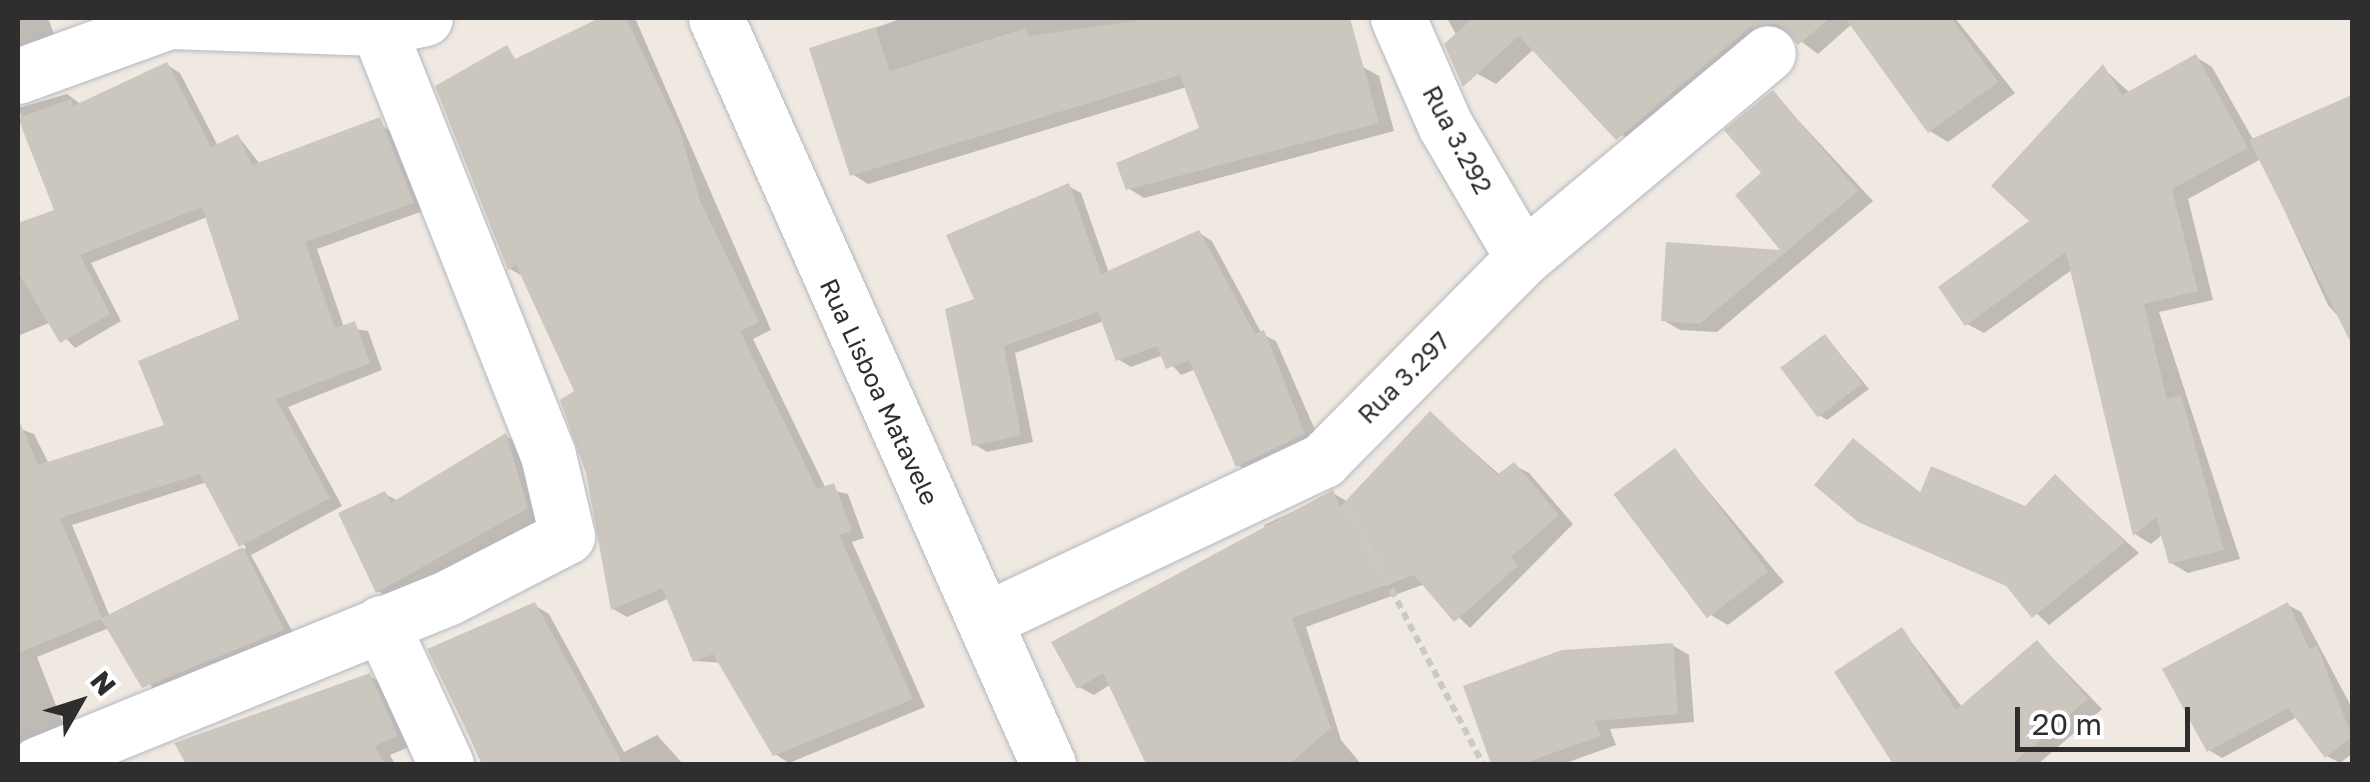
<!DOCTYPE html>
<html>
<head>
<meta charset="utf-8">
<style>
	body { margin:0 }
	#map { position:relative; width:2370px; height:782px; overflow:hidden; background:#efe9e1; font-family:"Golos Text",sans-serif }
	div>[style] { position:absolute }
	[style*='--x'] { left:calc(var(--x)*1px); top:calc(var(--y)*1px); width:calc(var(--w)*1px); rotate:calc(var(--a)*1deg) }
	.shadow>* { inset:0; background:#0003 }
	.building>* { inset:0; background:#cbc7bf; transform-origin:0 0 }
	.path>* { height:6px; margin-top:-3px; transform-origin:0; background:repeating-linear-gradient(90deg,#c9c9c9 0 8px,transparent 0 13px) }
	.roads { filter:drop-shadow(0 0 2px #b4b7c1) drop-shadow(0 0 2px #b4b7c1) }
	.minor>* { height:55px; margin:-27.5px; padding:0 27.5px; transform-origin:27.5px; border-radius:27.5px; background:#fff }
	span { translate:-50% -50%; white-space:nowrap; text-align:center; line-height:1.15; -webkit-text-stroke:9px #fff; paint-order:stroke }
	.street-label { font-size:25px; color:#2e2e2e }
	.frame { position:absolute; inset:0; border:20px solid #2e2e2e; pointer-events:none }
	.north { position:absolute; left:30px; top:652px; width:100px; height:100px; -webkit-text-stroke:8px #fff; paint-order:stroke; rotate:51deg; font-size:28px; font-weight:700; line-height:40px; text-align:center; color:#2e2e2e }
	.north::after { content:''; display:block; margin:auto; width:35px; height:45px; background:#2e2e2e; clip-path:polygon(50% 0,100% 100%,50% 72%,0 100%) }
	.scale { position:absolute; left:2015px; top:707px; width:175px; height:45px; box-sizing:border-box; border:5px solid #2e2e2e; border-top:0; padding-left:12px; font-size:30px; line-height:35px; white-space:nowrap; color:#2e2e2e; -webkit-text-stroke:8px #fff; paint-order:stroke }
</style>
</head>
<body>
<div id="map">
	<div class="shadow">
		<div style="clip-path:polygon(18px 18px,48px 18px,55px 37px,18px 53px)"></div>
		<div style="clip-path:polygon(605px 18px,635px 18px,771px 330px,753px 339px,826px 489px,848px 494px,864px 538px,852px 542px,925px 707px,789px 763px,775px 754px,722px 663px,695px 661px,669px 598px,627px 617px,613px 609px,577px 392px,524px 277px,510px 269px,442px 97px)"></div>
		<div style="clip-path:polygon(903px 18px,1309px 18px,1329px 76px,1363px 67px,1379px 76px,1394px 131px,1144px 198px,1128px 188px,1202px 129px,1187px 87px,868px 184px,852px 174px,812px 50px)"></div>
		<div style="clip-path:polygon(1447px 18px,1915px 18px,1924px 28px,1955px 18px,2015px 93px,1948px 142px,1930px 131px,1852px 24px,1818px 54px,1791px 34px,1768px 38px,1635px 147px,1534px 49px,1496px 84px,1478px 74px)"></div>
		<div style="clip-path:polygon(2196px 57px,2212px 67px,2254px 141px,2352px 98px,2352px 332px,2328px 305px,2261px 159px,2188px 199px,2213px 300px,2159px 312px,2240px 559px,2188px 573px,2171px 563px,2163px 534px,2151px 544px,2135px 534px,2073px 269px,1984px 333px,1967px 324px,2032px 221px,2103px 68px,2130px 93px)"></div>
		<div style="clip-path:polygon(evenodd,167px 65px,180px 73px,218px 146px,238px 136px,260px 164px,382px 126px,395px 133px,426px 210px,317px 249px,344px 327px,368px 331px,382px 370px,288px 407px,342px 506px,251px 555px,296px 638px,157px 694px,109px 628px,37px 657px,66px 731px,18px 748px,18px 428px,34px 434px,49px 464px,168px 427px,243px 320px,207px 217px,91px 263px,121px 321px,75px 348px,51px 322px,18px 336px,18px 226px,57px 212px,18px 108px,67px 94px,82px 105px,167px 65px,207px 482px,246px 548px,110px 617px,72px 525px,207px 482px)"></div>
		<div style="clip-path:polygon(1773px 93px,1873px 201px,1717px 332px,1680px 330px,1663px 320px,1668px 245px,1786px 253px,1738px 196px,1764px 174px)"></div>
		<div style="clip-path:polygon(1068px 186px,1081px 193px,1109px 273px,1199px 233px,1212px 241px,1262px 334px,1276px 341px,1319px 439px,1251px 472px,1238px 465px,1196px 369px,1181px 375px,1163px 355px,1131px 367px,1118px 359px,1104px 321px,1015px 353px,1033px 442px,987px 452px,974px 444px,977px 300px)"></div>
		<div style="clip-path:polygon(1826px 337px,1869px 389px,1827px 420px,1819px 415px)"></div>
		<div style="clip-path:polygon(1431px 414px,1501px 476px,1514px 465px,1529px 473px,1573px 524px,1470px 628px,1425px 584px,1306px 627px,1341px 740px,1361px 764px,1149px 764px,1111px 684px,1094px 695px,1079px 687px,1267px 533px,1264px 525px,1333px 493px,1348px 502px)"></div>
		<div style="clip-path:polygon(506px 436px,522px 445px,544px 518px,394px 601px,378px 591px,385px 494px,398px 501px)"></div>
		<div style="clip-path:polygon(1854px 441px,1922px 494px,2025px 509px,2056px 477px,2139px 553px,2049px 625px)"></div>
		<div style="clip-path:polygon(1675px 451px,1784px 582px,1728px 625px,1711px 615px)"></div>
		<div style="clip-path:polygon(534px 605px,549px 614px,624px 752px,657px 735px,683px 764px,482px 764px,430px 650px)"></div>
		<div style="clip-path:polygon(2288px 605px,2301px 612px,2352px 708px,2352px 754px,2340px 763px,2327px 756px,2297px 717px,2222px 758px,2209px 750px)"></div>
		<div style="clip-path:polygon(1902px 630px,1963px 708px,2038px 643px,2102px 709px,2038px 764px,1898px 764px,1837px 672px)"></div>
		<div style="clip-path:polygon(1672px 645px,1689px 655px,1694px 722px,1610px 729px,1616px 745px,1563px 764px,1493px 764px,1466px 688px)"></div>
		<div style="clip-path:polygon(370px 676px,386px 686px,414px 745px,390px 755px,395px 764px,223px 764px,217px 752px)"></div>
	</div>
	<div class="building">
		<div style="clip-path:polygon(599px 18px,626px 18px,680px 131px,700px 201px,759px 322px,740px 331px,817px 489px,834px 483px,852px 531px,839px 535px,913px 699px,773px 756px,713px 654px,693px 662px,662px 588px,611px 610px,586px 473px,560px 400px,574px 391px,516px 265px,508px 270px,435px 86px,507px 45px,515px 59px)"></div>
		<div style="clip-path:polygon(1156px 18px,1350px 18px,1379px 123px,1126px 190px,1116px 163px,1199px 128px,1180px 75px,850px 176px,809px 48px,875px 27px,890px 71px,1026px 28px,1029px 36px)"></div>
		<div style="clip-path:polygon(1473px 18px,1830px 18px,1798px 45px,1778px 23px,1749px 28px,1616px 140px,1519px 36px,1463px 87px,1444px 44px)"></div>
		<div style="clip-path:polygon(1845px 18px,1951px 18px,1998px 82px,1928px 133px)"></div>
		<div style="clip-path:polygon(2196px 54px,2248px 148px,2172px 189px,2198px 291px,2144px 304px,2167px 399px,2181px 395px,2224px 550px,2169px 564px,2156px 517px,2133px 536px,2066px 252px,1965px 326px,1938px 287px,2029px 221px,1991px 186px,2103px 64px,2122px 95px)"></div>
		<div style="clip-path:polygon(167px 62px,211px 147px,238px 134px,252px 165px,380px 117px,414px 203px,305px 242px,335px 328px,355px 321px,370px 363px,276px 399px,330px 498px,239px 547px,200px 474px,60px 518px,102px 618px,243px 547px,284px 630px,142px 688px,101px 619px,18px 653px,18px 418px,38px 465px,164px 425px,138px 361px,239px 319px,202px 207px,80px 255px,110px 314px,60px 343px,18px 272px,18px 223px,54px 210px,18px 118px,71px 99px,73px 106px)"></div>
		<div style="clip-path:polygon(1773px 90px,1858px 191px,1700px 324px,1661px 321px,1666px 242px,1780px 250px,1735px 195px,1761px 173px,1724px 130px)"></div>
		<div style="clip-path:polygon(2352px 95px,2352px 345px,2249px 140px)"></div>
		<div style="clip-path:polygon(1069px 183px,1101px 274px,1199px 230px,1255px 334px,1264px 330px,1305px 434px,1236px 467px,1189px 360px,1166px 369px,1157px 346px,1116px 361px,1098px 312px,1004px 346px,1021px 435px,972px 446px,945px 309px,974px 299px,946px 235px)"></div>
		<div style="left:1825px;top:334px;width:62px;height:56px;rotate:53deg"></div>
		<div style="clip-path:polygon(1430px 411px,1497px 475px,1514px 462px,1559px 515px,1511px 557px,1518px 566px,1454px 622px,1414px 575px,1292px 618px,1331px 728px,1289px 764px,1146px 764px,1103px 673px,1077px 689px,1051px 642px,1333px 490px,1340px 507px)"></div>
		<div style="clip-path:polygon(506px 433px,528px 508px,376px 593px,338px 513px,385px 491px,391px 503px)"></div>
		<div style="clip-path:polygon(1853px 438px,1920px 493px,1931px 466px,2025px 506px,2055px 474px,2125px 542px,2032px 618px,2006px 586px,1858px 522px,1814px 485px)"></div>
		<div style="left:1675px;top:448px;width:155px;height:77px;rotate:53deg"></div>
		<div style="clip-path:polygon(535px 602px,623px 764px,483px 764px,427px 649px)"></div>
		<div style="clip-path:polygon(2288px 602px,2309px 649px,2317px 646px,2352px 737px,2325px 758px,2288px 708px,2207px 752px,2162px 669px)"></div>
		<div style="clip-path:polygon(1902px 627px,1956px 710px,2037px 640px,2088px 699px,2012px 764px,1893px 764px,1834px 672px)"></div>
		<div style="clip-path:polygon(1673px 643px,1678px 714px,1595px 721px,1601px 736px,1522px 764px,1491px 764px,1463px 686px,1562px 650px)"></div>
		<div style="clip-path:polygon(370px 673px,398px 736px,375px 746px,385px 764px,186px 764px,174px 743px)"></div>
	</div>
	<div class="path">
		<div style="--x:1349;--y:509;--w:288;--a:62.3"></div>
	</div>
	<div class="roads">
		<div class="minor">
			<div style="--x:716;--y:18;--w:817;--a:66.01"></div>
			<div style="--x:1398;--y:18;--w:117;--a:66.3"></div>
			<div style="--x:1445;--y:125;--w:154;--a:59.6"></div>
			<div style="--x:18;--y:76;--w:161;--a:-20"></div>
			<div style="--x:169;--y:21;--w:209;--a:1.9"></div>
			<div style="--x:378;--y:28;--w:48;--a:-12"></div>
			<div style="--x:985;--y:620;--w:374;--a:-25.3"></div>
			<div style="--x:1323;--y:460;--w:284;--a:-45.3"></div>
			<div style="--x:1523;--y:258;--w:319;--a:-39.9"></div>
			<div style="--x:381;--y:623;--w:155;--a:65.3"></div>
			<div style="--x:38;--y:764;--w:444;--a:-22.1"></div>
			<div style="--x:449;--y:597;--w:133;--a:-27.3"></div>
			<div style="--x:567;--y:536;--w:83;--a:-103.2"></div>
			<div style="--x:548;--y:455;--w:460;--a:-111.7"></div>
		</div>
	</div>
	<div class="street-label">
		<span style="left:1457px;top:140px;rotate:62deg">Rua 3.292</span>
		<span style="left:1404px;top:378px;rotate:-45deg">Rua 3.297</span>
		<span style="left:879px;top:392px;rotate:65deg">Rua Lisboa Matavele</span>
	</div>
	<div class="frame"></div>
	<div class="north">N</div>
	<div class="scale">20 m</div>
</div>
</body>
</html>
